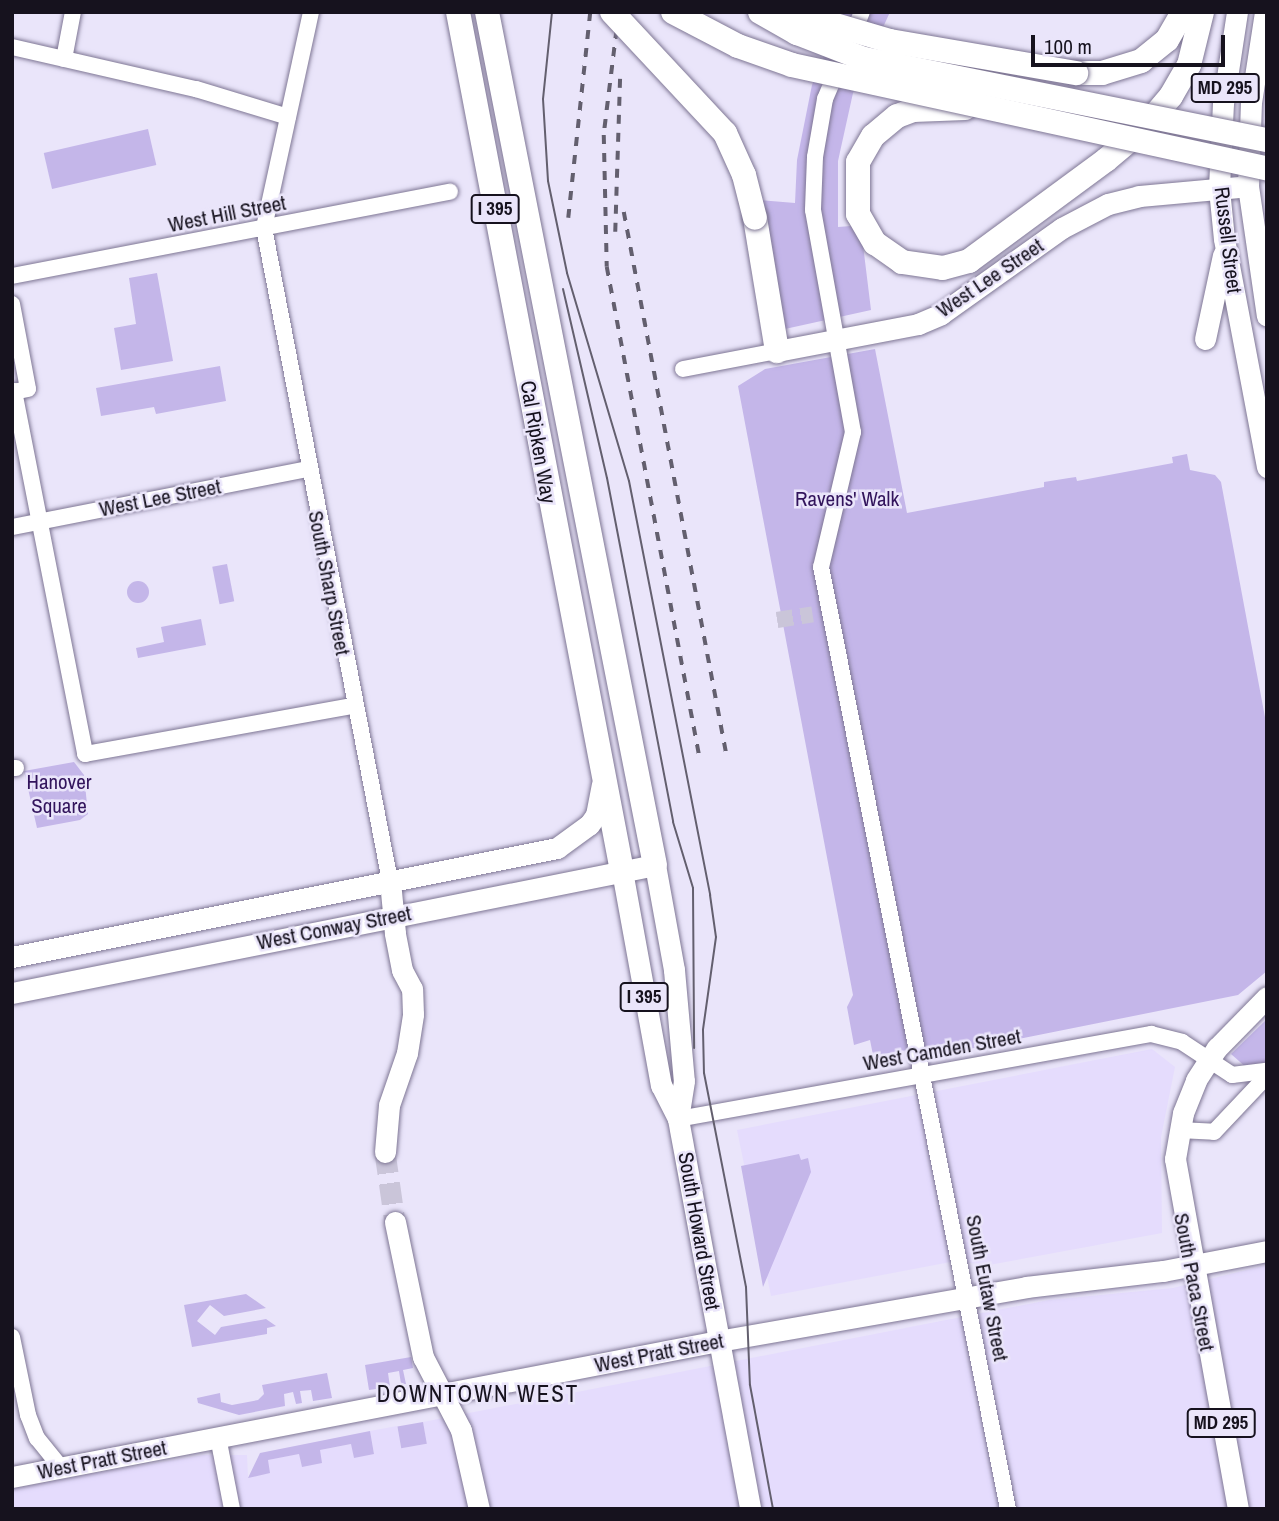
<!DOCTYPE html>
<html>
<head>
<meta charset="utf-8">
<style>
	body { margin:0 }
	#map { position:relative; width:1279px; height:1521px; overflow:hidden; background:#eae5fa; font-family:"Archivo Narrow",sans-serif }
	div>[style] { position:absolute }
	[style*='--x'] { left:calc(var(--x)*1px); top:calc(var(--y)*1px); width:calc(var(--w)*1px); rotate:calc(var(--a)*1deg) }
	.built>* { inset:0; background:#e5dcfd }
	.green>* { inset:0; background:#c4b6e9; transform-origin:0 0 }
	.round { border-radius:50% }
	.minor-tunnel>* { height:16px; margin-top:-8px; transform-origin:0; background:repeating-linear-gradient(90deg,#cac5d9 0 16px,transparent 0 24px) }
	.major-tunnel>* { height:21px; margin-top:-10.5px; transform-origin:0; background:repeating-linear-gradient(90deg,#cac5d9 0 21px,transparent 0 31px) }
	.roads { filter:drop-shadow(0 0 2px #7e7694) drop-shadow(0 0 2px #7e7694) }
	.minor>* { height:16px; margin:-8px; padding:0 8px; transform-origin:8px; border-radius:8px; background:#fff }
	.major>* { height:21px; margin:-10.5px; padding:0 10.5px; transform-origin:10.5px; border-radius:10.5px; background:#fff }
	.highway>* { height:24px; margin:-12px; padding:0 12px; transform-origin:12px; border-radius:12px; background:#fff }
	.tram>* { height:2px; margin:-1px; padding:0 1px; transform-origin:1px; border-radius:1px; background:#635f6e }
	.rail>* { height:3.5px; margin-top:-1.75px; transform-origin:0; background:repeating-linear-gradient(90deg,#635f6e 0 9px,transparent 0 18px) }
	.bridges { filter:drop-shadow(0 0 2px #7e7694) drop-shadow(0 0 2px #7e7694) }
	.highway-bridge>* { height:24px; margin:-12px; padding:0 12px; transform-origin:12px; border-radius:12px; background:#fff }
	span { translate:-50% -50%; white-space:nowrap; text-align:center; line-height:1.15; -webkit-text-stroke:5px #eae5fa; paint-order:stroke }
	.shield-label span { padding:2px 5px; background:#eae5fa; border:2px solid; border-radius:5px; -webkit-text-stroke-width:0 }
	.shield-label { font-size:19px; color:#16121e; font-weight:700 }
	.street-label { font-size:21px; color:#16121e }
	.park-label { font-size:21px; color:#32145c }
	.neighbourhood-label { font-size:23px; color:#16121e; letter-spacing:2px }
	.frame { position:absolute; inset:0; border:14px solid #16121e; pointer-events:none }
	.scale { position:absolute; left:1031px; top:35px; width:194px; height:32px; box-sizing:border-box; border:4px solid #16121e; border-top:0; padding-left:9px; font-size:21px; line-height:24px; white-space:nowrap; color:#16121e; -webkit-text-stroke:5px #eae5fa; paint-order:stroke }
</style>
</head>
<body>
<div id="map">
	<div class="built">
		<div style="clip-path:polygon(1152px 1049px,1175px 1067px,1161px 1137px,1162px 1233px,989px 1265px,956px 1261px,771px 1296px,737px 1130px)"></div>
		<div style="clip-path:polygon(1267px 1265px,1267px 1509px,12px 1509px,12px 1489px,78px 1476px,203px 1455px,247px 1455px,248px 1478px,267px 1460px,299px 1454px,302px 1466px,320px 1450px,352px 1444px,354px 1458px,374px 1453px,370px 1431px,397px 1426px,401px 1448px,426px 1444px,423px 1422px,1049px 1300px,1173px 1288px)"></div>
	</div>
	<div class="green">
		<div style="clip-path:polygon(842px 12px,890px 12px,853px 93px,838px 161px,838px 227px,851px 226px,863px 245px,871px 310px,785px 329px,760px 200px,795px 203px,797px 160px,812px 85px)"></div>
		<div style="left:148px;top:129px;width:37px;height:107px;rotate:77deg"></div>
		<div style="clip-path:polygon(157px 273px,173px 361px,121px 370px,114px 328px,136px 324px,129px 278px)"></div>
		<div style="clip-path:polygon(875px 349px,907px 513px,1044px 487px,1044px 482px,1069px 478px,1076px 477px,1077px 481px,1173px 463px,1172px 457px,1187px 454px,1190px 470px,1215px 475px,1221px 482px,1267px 728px,1267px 971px,1238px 995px,944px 1054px,943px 1044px,877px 1055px,873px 1055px,870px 1040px,854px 1045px,847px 1007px,853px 995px,738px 386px,765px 369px)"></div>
		<div style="clip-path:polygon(220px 366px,226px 401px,156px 414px,154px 407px,101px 416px,96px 388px)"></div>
		<div style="left:227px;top:564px;width:38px;height:15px;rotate:79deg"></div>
		<div class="round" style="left:127px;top:581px;width:22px;height:22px"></div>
		<div style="clip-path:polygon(201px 619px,206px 645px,138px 658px,136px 648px,164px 642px,161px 627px)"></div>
		<div style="clip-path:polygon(74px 762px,84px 775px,88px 814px,80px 820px,37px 828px,24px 771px)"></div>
		<div style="clip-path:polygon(1267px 1019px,1267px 1064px,1248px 1069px,1231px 1054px)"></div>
		<div style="clip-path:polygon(799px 1154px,801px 1160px,808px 1158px,811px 1172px,763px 1287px,741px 1166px)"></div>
		<div style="clip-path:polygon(246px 1294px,266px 1308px,224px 1316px,210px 1305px,197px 1321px,215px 1335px,221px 1327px,266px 1319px,276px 1326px,267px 1328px,267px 1334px,192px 1347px,184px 1305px)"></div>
		<div style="clip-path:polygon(411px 1357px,413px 1368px,403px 1370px,406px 1384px,401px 1384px,399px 1371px,388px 1373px,390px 1387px,369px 1390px,365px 1365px)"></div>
		<div style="clip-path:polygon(327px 1373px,332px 1398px,313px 1401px,311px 1390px,300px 1391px,302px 1403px,296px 1404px,293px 1392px,284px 1394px,285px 1406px,239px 1415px,198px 1403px,197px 1398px,220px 1393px,221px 1402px,232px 1405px,258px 1400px,264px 1394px,262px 1385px)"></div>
		<div style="left:423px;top:1422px;width:22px;height:26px;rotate:80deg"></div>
		<div style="clip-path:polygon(370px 1431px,374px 1454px,354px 1458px,351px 1444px,320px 1450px,322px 1463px,302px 1467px,299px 1454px,268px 1460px,270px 1473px,248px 1478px,260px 1453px)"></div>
	</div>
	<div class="minor-tunnel">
		<div style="--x:777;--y:620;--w:36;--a:-9"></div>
	</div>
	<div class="major-tunnel">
		<div style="--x:385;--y:1152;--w:71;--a:81.9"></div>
	</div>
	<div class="roads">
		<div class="minor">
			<div style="--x:311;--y:12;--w:221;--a:102.3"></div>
			<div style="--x:264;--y:228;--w:665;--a:79.08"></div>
			<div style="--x:851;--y:39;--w:29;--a:-68"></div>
			<div style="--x:12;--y:47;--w:189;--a:12.9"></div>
			<div style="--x:196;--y:89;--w:96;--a:16.9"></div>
			<div style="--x:64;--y:59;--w:48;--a:-79.2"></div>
			<div style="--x:839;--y:66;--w:36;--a:113"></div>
			<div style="--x:825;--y:99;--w:59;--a:99.8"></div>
			<div style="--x:815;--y:157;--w:53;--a:92.2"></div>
			<div style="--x:813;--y:210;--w:226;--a:79.8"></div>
			<div style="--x:853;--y:432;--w:139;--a:103.3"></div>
			<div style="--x:821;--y:567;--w:960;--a:78.77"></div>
			<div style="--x:12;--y:276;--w:446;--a:-10.9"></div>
			<div style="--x:12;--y:304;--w:86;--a:79.3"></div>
			<div style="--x:28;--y:389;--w:16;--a:169"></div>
			<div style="--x:683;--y:369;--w:96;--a:-10.8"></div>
			<div style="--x:14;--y:391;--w:370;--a:78.9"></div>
			<div style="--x:85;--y:754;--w:272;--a:-10.2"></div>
			<div style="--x:12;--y:527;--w:301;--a:-11.1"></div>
			<div style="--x:12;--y:768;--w:4;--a:0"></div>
			<div style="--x:678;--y:1119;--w:481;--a:-10.2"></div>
			<div style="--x:1151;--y:1034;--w:32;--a:14"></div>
			<div style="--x:1182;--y:1042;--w:60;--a:33.4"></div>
			<div style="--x:1232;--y:1075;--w:35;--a:-7"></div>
			<div style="--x:1179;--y:1130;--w:35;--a:3"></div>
			<div style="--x:1214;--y:1132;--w:77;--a:-46.6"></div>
			<div style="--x:12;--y:1337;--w:80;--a:78.4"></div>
			<div style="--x:28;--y:1415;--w:25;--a:69"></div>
			<div style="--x:37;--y:1438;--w:38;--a:51"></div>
			<div style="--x:218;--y:1437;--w:73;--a:79"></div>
		</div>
		<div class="major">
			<div style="--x:1237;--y:12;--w:92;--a:98.7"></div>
			<div style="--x:1223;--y:103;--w:86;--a:92.7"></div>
			<div style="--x:1219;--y:189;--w:50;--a:84.3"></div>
			<div style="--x:1224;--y:239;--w:232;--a:79.3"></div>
			<div style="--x:1265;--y:12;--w:91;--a:98.8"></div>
			<div style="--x:1251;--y:102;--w:84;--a:92"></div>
			<div style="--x:1248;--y:186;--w:131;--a:81.7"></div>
			<div style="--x:1205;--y:339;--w:86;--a:-77.9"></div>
			<div style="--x:777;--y:351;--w:144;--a:-10.8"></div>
			<div style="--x:918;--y:324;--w:25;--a:-23"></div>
			<div style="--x:941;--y:314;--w:148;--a:-35.4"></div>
			<div style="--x:1062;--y:228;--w:52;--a:-27.6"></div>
			<div style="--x:1108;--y:204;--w:32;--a:-14"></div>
			<div style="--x:1139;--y:196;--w:109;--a:-5.2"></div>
			<div style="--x:622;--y:871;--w:218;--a:79.7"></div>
			<div style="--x:661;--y:1085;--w:38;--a:63"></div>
			<div style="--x:678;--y:1119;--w:397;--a:79.5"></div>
			<div style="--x:12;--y:957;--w:556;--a:-11.31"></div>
			<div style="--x:557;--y:848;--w:39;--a:-36"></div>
			<div style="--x:589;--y:825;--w:12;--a:-55"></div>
			<div style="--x:596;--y:815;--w:31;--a:-79"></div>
			<div style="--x:12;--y:993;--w:656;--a:-11.26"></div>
			<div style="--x:655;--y:865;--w:107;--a:79.7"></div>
			<div style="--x:674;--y:970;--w:111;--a:84.9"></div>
			<div style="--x:684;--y:1081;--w:38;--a:99"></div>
			<div style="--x:385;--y:1152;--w:47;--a:-85.1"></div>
			<div style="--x:389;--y:1105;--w:55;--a:-70.9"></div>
			<div style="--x:407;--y:1053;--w:39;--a:-81"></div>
			<div style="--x:413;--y:1014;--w:25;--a:-92"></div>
			<div style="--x:412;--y:989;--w:21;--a:-118"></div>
			<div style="--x:402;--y:970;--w:38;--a:-101"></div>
			<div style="--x:395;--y:933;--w:52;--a:-95.5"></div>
			<div style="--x:395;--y:1222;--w:138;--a:78.3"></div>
			<div style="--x:423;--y:1357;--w:82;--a:62.5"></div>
			<div style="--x:461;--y:1430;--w:81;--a:77.2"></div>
			<div style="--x:12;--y:1477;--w:719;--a:-10.9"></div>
			<div style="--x:718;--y:1341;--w:313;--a:-9.9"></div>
			<div style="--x:1026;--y:1287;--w:138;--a:-6.7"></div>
			<div style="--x:1163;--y:1271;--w:106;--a:-10.9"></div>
			<div style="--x:1238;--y:1509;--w:356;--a:-100.2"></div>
			<div style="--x:1175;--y:1159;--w:47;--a:-80.1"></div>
			<div style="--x:1183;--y:1113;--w:35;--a:-68"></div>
			<div style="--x:1196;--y:1080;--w:38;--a:-57"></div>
			<div style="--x:1217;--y:1048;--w:71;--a:-45.6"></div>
		</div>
		<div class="highway">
			<div style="--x:458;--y:12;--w:875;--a:79.19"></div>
			<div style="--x:487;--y:12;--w:869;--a:78.86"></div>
			<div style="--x:1076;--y:73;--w:26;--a:0"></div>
			<div style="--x:1102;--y:73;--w:41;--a:-17.1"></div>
			<div style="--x:1141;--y:61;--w:33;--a:-39"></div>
			<div style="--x:1167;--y:40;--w:32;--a:-60"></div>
			<div style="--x:965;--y:108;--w:52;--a:177.8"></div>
			<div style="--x:913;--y:110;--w:17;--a:159"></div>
			<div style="--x:897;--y:116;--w:31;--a:140"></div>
			<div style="--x:873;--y:136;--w:30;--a:120"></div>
			<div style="--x:858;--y:162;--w:52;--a:90"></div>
			<div style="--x:858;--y:214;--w:34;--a:60"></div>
			<div style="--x:875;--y:243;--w:33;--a:35"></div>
			<div style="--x:902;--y:262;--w:41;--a:8.3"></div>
			<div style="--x:943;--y:268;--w:27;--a:-15"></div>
			<div style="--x:969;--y:261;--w:170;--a:-36.4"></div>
			<div style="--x:1106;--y:160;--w:48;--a:-40"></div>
			<div style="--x:1143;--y:129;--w:43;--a:-49.7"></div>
			<div style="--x:1171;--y:96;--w:36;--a:-60"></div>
			<div style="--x:1189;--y:65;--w:55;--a:-76.2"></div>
			<div style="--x:755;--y:218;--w:135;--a:80.6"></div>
		</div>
	</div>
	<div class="tram">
		<div style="--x:552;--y:12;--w:87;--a:95.9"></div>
		<div style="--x:543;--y:99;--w:82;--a:86.5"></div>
		<div style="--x:548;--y:181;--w:94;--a:78.3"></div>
		<div style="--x:567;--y:273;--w:217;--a:73.4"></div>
		<div style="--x:629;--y:481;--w:422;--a:78.9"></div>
		<div style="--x:710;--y:895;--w:42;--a:81.9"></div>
		<div style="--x:716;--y:937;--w:94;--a:98"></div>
		<div style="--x:703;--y:1030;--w:43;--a:88.7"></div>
		<div style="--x:704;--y:1073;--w:218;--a:78.9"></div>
		<div style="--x:746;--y:1287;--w:98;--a:87.7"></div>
		<div style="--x:750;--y:1385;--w:126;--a:79.5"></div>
		<div style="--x:563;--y:289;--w:194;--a:76.9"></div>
		<div style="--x:607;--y:478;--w:350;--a:79.1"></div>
		<div style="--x:673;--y:822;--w:69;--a:73.1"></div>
		<div style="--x:693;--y:888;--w:160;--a:89.6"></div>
	</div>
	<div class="rail">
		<div style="--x:619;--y:12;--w:124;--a:97"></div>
		<div style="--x:604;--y:135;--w:132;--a:88.7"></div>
		<div style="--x:607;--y:267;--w:497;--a:79.3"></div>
		<div style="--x:624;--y:212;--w:550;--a:79.3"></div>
		<div style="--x:568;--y:218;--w:207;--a:-83.9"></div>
		<div style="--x:615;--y:232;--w:157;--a:-88.2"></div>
	</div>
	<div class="bridges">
		<div class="highway-bridge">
			<div style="--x:612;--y:12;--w:166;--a:47"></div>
			<div style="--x:725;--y:133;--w:46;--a:65.7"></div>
			<div style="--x:744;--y:175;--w:44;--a:75.7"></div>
			<div style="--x:673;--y:12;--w:73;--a:27.6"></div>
			<div style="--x:738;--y:46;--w:57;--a:19.4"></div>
			<div style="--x:792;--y:65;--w:486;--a:12.3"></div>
			<div style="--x:760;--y:12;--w:43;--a:29.6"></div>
			<div style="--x:797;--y:33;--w:72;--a:21.2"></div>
			<div style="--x:864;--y:59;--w:411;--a:11.4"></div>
			<div style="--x:791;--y:12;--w:103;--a:16.3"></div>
			<div style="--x:890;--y:41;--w:189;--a:9.8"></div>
		</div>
	</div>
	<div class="shield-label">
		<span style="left:1225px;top:88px">MD 295</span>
		<span style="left:495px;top:209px">I 395</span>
		<span style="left:644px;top:997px">I 395</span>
		<span style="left:1221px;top:1423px">MD 295</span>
	</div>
	<div class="street-label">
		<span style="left:227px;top:214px;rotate:-11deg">West Hill Street</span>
		<span style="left:1228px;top:240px;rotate:83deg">Russell Street</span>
		<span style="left:990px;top:278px;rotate:-34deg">West Lee Street</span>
		<span style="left:538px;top:442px;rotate:80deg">Cal Ripken Way</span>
		<span style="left:160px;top:498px;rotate:-11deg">West Lee Street</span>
		<span style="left:329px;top:583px;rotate:79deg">South Sharp Street</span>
		<span style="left:334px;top:928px;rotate:-11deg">West Conway Street</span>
		<span style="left:942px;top:1050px;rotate:-10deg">West Camden Street</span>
		<span style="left:699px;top:1231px;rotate:80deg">South Howard Street</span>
		<span style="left:1194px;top:1282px;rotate:79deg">South Paca Street</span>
		<span style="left:987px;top:1288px;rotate:79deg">South Eutaw Street</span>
		<span style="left:659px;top:1353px;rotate:-11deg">West Pratt Street</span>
		<span style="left:102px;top:1460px;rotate:-11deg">West Pratt Street</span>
	</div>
	<div class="park-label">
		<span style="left:847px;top:499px">Ravens' Walk</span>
		<span style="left:59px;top:794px">Hanover<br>Square</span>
	</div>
	<div class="neighbourhood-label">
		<span style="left:478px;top:1394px">DOWNTOWN WEST</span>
	</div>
	<div class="frame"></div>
	<div class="scale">100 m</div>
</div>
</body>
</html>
